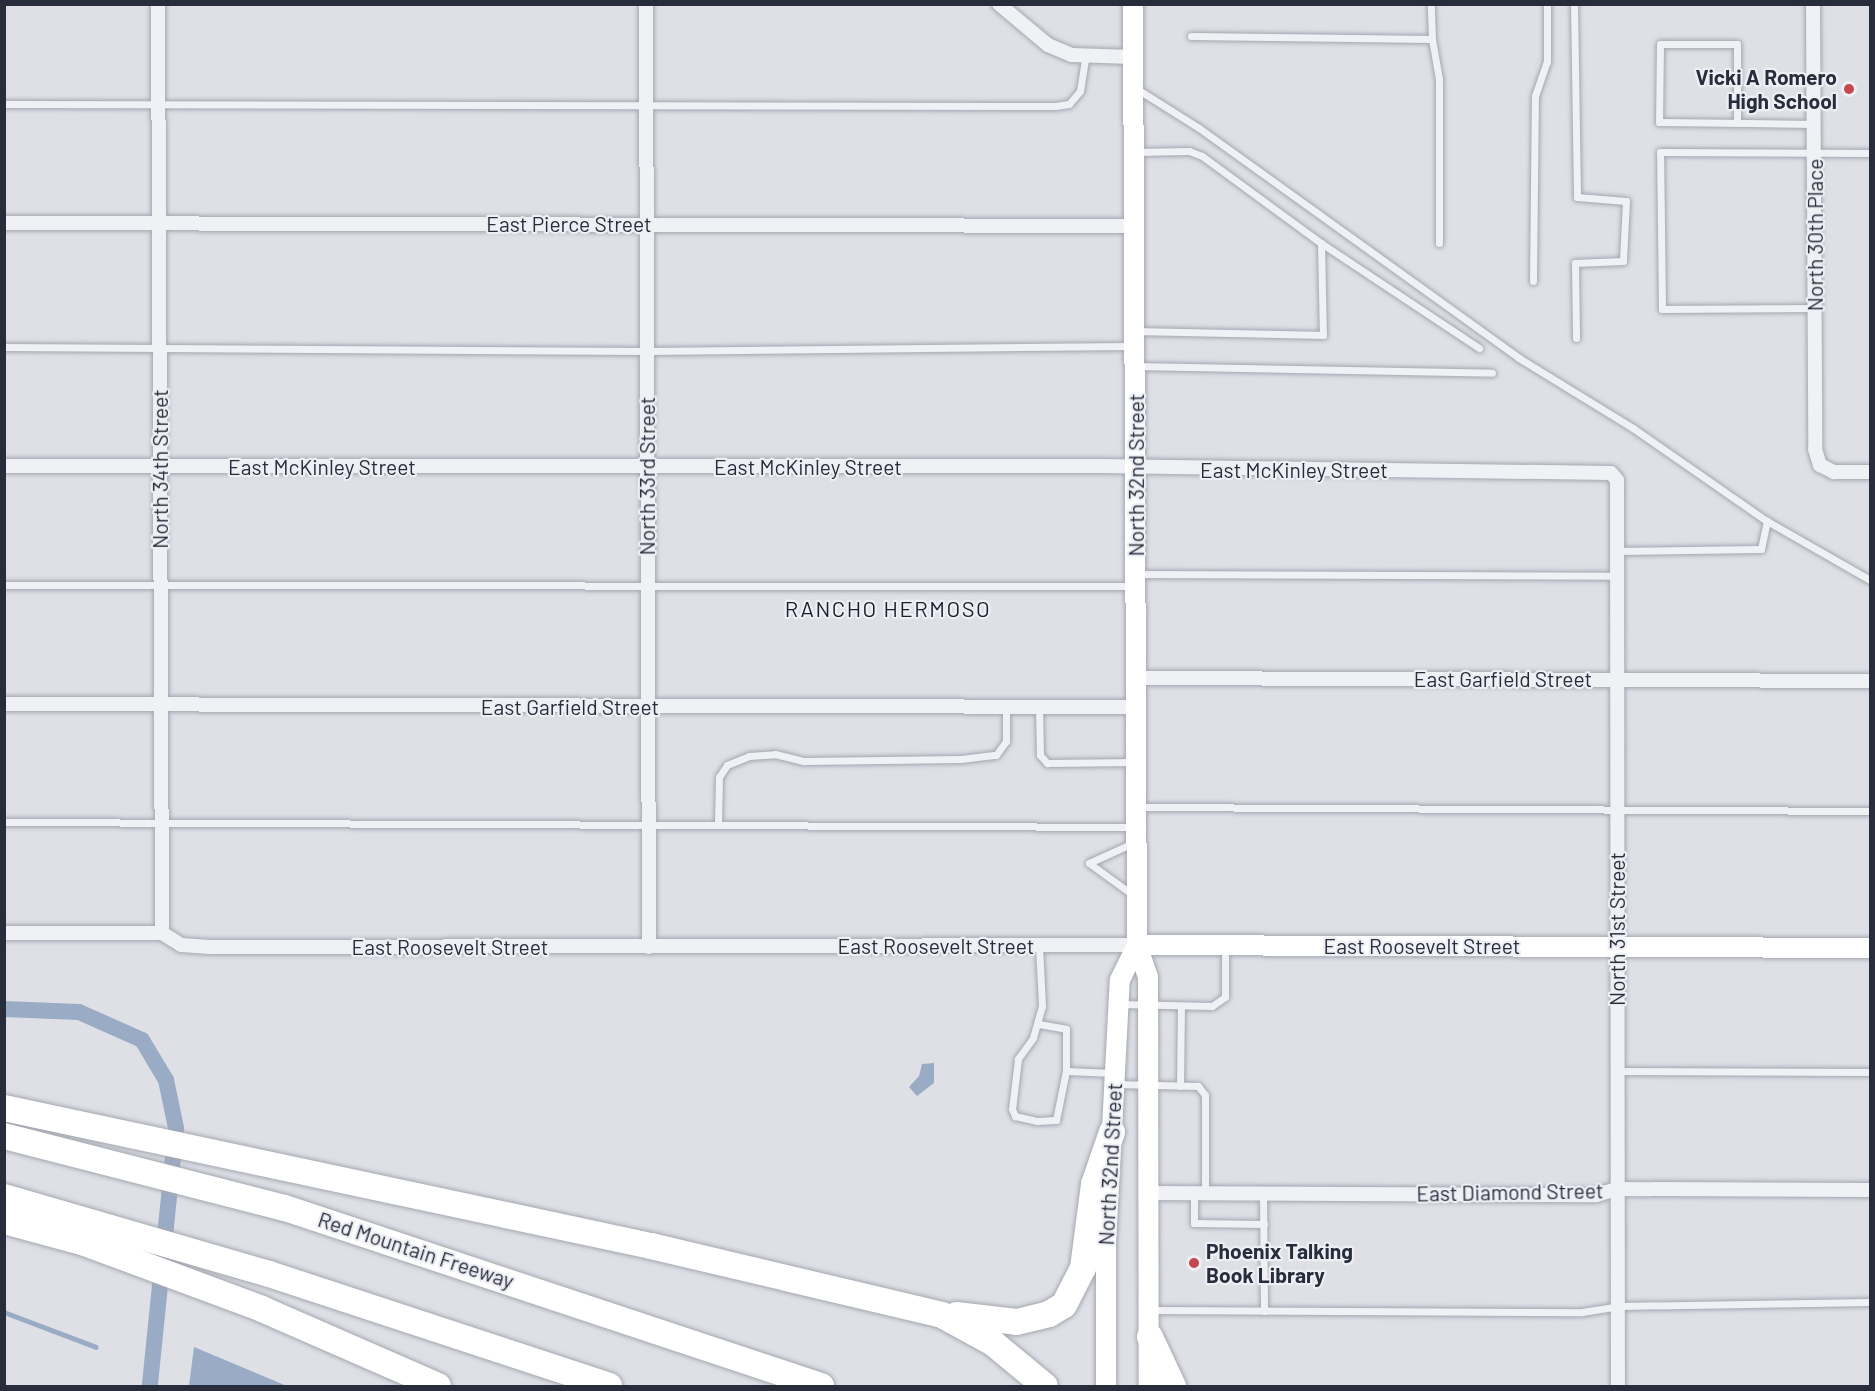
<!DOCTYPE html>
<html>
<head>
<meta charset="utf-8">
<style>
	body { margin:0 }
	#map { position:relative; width:1875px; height:1391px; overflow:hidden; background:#dee0e6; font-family:Barlow,sans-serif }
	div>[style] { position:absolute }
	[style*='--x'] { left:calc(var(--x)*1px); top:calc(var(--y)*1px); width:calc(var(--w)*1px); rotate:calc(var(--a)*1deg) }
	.water>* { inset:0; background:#9aabc5 }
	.stream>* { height:4.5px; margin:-2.25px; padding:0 2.25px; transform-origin:2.25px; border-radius:2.25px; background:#9aabc5 }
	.canal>* { height:16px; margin:-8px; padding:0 8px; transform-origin:8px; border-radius:8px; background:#9aabc5 }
	.roads { filter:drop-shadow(0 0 2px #a4a7b0) drop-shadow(0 0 2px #a4a7b0) }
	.lane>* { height:7px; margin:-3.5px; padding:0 3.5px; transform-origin:3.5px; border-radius:3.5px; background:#f0f1f5 }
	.street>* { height:14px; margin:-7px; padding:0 7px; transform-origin:7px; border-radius:7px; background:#f0f1f5 }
	.secondary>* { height:20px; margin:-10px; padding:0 10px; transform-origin:10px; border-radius:10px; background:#fff }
	.highway>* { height:26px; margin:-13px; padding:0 13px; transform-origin:13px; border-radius:13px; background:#fff }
	.dots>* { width:16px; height:16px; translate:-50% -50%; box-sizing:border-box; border:3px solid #edeff4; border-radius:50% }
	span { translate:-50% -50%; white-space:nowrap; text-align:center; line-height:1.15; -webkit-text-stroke:4.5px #edeff4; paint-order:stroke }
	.poi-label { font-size:21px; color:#282d3c; font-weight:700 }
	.right { translate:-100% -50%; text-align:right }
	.left { translate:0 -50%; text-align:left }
	.street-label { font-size:21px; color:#282d3c }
	.neighbourhood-label { font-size:22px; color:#1a1f2d; letter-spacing:1.5px }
	.frame { position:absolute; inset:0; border:6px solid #282d3c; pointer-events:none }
</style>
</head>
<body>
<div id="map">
	<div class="water">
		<div style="clip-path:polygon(934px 1063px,934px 1083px,917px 1096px,909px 1087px,919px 1076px,922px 1064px)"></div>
		<div style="clip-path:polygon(194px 1347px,287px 1386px,189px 1386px)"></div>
	</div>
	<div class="stream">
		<div style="--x:4;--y:1312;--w:98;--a:20.8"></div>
	</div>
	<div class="canal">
		<div style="--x:4;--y:1009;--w:75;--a:2.3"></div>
		<div style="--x:79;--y:1012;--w:69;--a:24"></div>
		<div style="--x:142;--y:1040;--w:47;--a:59"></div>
		<div style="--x:166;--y:1080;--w:49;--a:78.2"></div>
		<div style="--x:176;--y:1128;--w:259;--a:95.8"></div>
	</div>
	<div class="roads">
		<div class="lane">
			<div style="--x:1574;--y:4;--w:193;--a:89.1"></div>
			<div style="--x:1577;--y:197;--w:49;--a:4.7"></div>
			<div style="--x:1626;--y:201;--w:60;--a:92.9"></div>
			<div style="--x:1623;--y:261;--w:48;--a:177.6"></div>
			<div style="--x:1575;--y:263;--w:75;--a:89.2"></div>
			<div style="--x:1191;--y:36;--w:241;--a:0.7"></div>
			<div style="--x:1432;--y:39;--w:35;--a:-92"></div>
			<div style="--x:1432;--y:39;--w:41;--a:80.1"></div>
			<div style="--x:1439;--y:79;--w:164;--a:90"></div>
			<div style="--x:1137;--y:89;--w:73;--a:32.2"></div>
			<div style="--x:1199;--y:128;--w:394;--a:35.7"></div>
			<div style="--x:1519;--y:358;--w:134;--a:31.6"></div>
			<div style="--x:1633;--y:428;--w:163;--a:34.8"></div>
			<div style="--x:1767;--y:521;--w:119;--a:29.8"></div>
			<div style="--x:4;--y:104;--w:1051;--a:0.11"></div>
			<div style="--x:1055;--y:106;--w:14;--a:-8"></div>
			<div style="--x:1069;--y:104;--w:17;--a:-50"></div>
			<div style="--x:1080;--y:91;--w:33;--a:-81"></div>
			<div style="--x:1737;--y:123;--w:79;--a:-90"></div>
			<div style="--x:1737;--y:44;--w:77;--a:180"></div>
			<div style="--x:1660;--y:44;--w:78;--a:90.7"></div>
			<div style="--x:1659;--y:122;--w:89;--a:0.6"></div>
			<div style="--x:1748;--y:123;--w:66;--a:0.9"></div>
			<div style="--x:1135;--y:152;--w:54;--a:-1.1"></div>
			<div style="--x:1189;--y:151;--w:14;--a:21"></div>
			<div style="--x:1202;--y:156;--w:147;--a:36.2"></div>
			<div style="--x:1321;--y:243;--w:92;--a:88.8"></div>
			<div style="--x:1323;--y:335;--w:186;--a:-178.8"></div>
			<div style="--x:1321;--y:243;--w:190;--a:33.6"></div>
			<div style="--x:1533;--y:281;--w:185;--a:-89.4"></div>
			<div style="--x:1535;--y:96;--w:36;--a:-71"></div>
			<div style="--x:1547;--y:62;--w:58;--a:-90"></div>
			<div style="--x:1815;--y:308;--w:153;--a:179.6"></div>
			<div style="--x:1662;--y:309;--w:157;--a:-90.7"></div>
			<div style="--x:1660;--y:152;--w:210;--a:0.3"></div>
			<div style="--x:4;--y:347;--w:643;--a:0.36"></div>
			<div style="--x:647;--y:351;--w:485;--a:-0.6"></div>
			<div style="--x:1138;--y:366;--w:354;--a:1.1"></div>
			<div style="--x:1616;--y:551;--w:145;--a:-0.8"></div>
			<div style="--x:1761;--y:549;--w:29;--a:-78"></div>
			<div style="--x:1136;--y:574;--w:480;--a:0.2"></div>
			<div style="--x:4;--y:585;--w:1129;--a:0.05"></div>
			<div style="--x:1039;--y:707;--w:48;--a:88.8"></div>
			<div style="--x:1040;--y:755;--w:11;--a:49"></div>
			<div style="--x:1047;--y:763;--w:89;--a:-0.6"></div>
			<div style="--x:1139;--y:807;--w:731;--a:0.31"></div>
			<div style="--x:4;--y:822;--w:1130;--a:0.25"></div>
			<div style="--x:718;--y:824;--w:47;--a:-88.8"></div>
			<div style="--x:719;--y:777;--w:14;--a:-56"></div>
			<div style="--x:727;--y:765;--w:24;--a:-22"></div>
			<div style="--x:749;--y:756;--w:26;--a:-4"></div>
			<div style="--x:775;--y:754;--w:30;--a:14"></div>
			<div style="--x:804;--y:761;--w:157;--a:-0.7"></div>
			<div style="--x:961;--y:759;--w:35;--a:-7"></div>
			<div style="--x:996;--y:755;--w:17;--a:-54"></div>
			<div style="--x:1006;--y:741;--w:34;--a:-90"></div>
			<div style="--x:1133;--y:895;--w:54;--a:-144"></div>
			<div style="--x:1089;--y:863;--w:48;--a:-24.4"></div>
			<div style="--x:1039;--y:946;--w:60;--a:87.1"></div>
			<div style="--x:1042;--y:1006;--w:33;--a:106"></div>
			<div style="--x:1033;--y:1038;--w:26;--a:126"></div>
			<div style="--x:1018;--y:1059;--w:50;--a:96.8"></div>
			<div style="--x:1012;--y:1109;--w:8;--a:67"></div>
			<div style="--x:1015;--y:1116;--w:23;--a:13"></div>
			<div style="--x:1037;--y:1121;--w:19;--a:-3"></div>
			<div style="--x:1056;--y:1120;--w:50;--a:-78.5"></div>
			<div style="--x:1066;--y:1071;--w:47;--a:2.4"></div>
			<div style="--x:1120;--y:1004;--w:92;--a:1.2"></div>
			<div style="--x:1212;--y:1006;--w:16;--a:-35"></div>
			<div style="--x:1225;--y:997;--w:49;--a:-90"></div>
			<div style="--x:1039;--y:1024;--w:27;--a:10"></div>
			<div style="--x:1066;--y:1029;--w:42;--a:90"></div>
			<div style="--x:1617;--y:1071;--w:253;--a:0.2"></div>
			<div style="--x:1115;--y:1084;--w:83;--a:1.4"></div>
			<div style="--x:1198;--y:1086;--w:11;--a:52"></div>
			<div style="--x:1205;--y:1095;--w:98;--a:90"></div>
			<div style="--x:1180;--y:1086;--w:79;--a:-89.3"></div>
			<div style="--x:1194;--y:1193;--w:30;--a:90"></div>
			<div style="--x:1194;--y:1223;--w:70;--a:0.8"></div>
			<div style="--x:1263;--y:1193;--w:118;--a:89.5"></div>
			<div style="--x:1151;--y:1310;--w:431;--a:0.3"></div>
			<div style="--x:1582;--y:1312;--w:36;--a:-9"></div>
			<div style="--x:1618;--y:1306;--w:252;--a:-0.9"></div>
		</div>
		<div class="street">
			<div style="--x:158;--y:4;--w:929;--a:89.75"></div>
			<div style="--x:646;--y:4;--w:943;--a:89.82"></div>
			<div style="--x:999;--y:4;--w:64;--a:39.9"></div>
			<div style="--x:1048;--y:45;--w:25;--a:23"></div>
			<div style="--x:1071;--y:55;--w:62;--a:1.8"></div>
			<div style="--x:1813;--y:4;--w:445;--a:89.7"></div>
			<div style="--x:1815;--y:449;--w:17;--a:73"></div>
			<div style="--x:1820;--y:465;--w:16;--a:27"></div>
			<div style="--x:1834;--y:472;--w:36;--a:0"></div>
			<div style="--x:4;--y:223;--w:1130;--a:0.15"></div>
			<div style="--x:4;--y:466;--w:1097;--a:0"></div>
			<div style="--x:1101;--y:466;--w:510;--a:0.79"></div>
			<div style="--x:1611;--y:473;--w:9;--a:49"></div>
			<div style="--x:1617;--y:480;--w:906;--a:89.94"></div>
			<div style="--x:1136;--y:678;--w:734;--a:0.23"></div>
			<div style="--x:4;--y:704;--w:1132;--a:0.15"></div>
			<div style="--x:4;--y:933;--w:158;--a:0"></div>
			<div style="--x:162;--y:933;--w:22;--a:32"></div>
			<div style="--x:181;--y:945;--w:29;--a:4"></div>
			<div style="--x:210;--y:947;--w:927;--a:-0.12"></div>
			<div style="--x:1149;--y:1193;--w:447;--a:0.3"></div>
			<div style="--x:1596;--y:1195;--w:22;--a:-16"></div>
			<div style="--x:1617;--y:1189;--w:253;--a:0.2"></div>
		</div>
		<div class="secondary">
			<div style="--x:1133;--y:4;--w:941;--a:89.76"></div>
			<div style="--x:1137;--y:945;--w:34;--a:71"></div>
			<div style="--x:1148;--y:977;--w:409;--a:89.9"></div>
			<div style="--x:1137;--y:945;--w:733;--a:0.23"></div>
			<div style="--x:1106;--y:1386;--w:143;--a:-90"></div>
			<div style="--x:1106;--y:1243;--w:263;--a:-87"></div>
			<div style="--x:1120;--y:980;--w:39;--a:-64"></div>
		</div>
		<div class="highway">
			<div style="--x:4;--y:1108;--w:662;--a:12.04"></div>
			<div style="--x:651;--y:1246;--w:299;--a:13.3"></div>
			<div style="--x:942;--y:1315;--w:58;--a:28.8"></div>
			<div style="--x:993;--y:1343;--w:67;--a:39.6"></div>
			<div style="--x:4;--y:1136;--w:290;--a:14.4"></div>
			<div style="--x:285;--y:1208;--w:565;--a:18.37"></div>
			<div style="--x:4;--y:1197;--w:276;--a:16.2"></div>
			<div style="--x:269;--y:1274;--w:358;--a:18.2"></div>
			<div style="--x:4;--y:1221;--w:84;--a:15.2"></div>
			<div style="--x:85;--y:1243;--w:189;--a:20.4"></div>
			<div style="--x:262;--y:1309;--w:192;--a:23.6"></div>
			<div style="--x:956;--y:1315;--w:61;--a:6.5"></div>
			<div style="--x:1017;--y:1322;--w:33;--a:-14"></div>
			<div style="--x:1049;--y:1314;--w:17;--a:-31"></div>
			<div style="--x:1064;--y:1305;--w:42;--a:-62.8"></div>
			<div style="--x:1083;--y:1268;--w:85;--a:-82.5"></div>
			<div style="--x:1094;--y:1184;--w:55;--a:-70.9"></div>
			<div style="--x:1150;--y:1337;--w:54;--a:64.9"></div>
		</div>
	</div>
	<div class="dots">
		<div style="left:1849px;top:89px;background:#c6484f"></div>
		<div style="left:1194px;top:1263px;background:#c6484f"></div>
	</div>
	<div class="poi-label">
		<span class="right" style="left:1837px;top:89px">Vicki A Romero<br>High School</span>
		<span class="left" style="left:1206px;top:1263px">Phoenix Talking<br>Book Library</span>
	</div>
	<div class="street-label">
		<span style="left:569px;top:224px">East Pierce Street</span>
		<span style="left:1815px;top:235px;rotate:-90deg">North 30th Place</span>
		<span style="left:322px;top:467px">East McKinley Street</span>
		<span style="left:808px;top:467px">East McKinley Street</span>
		<span style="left:160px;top:469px;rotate:-90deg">North 34th Street</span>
		<span style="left:1294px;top:470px">East McKinley Street</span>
		<span style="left:1136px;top:475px;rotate:-90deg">North 32nd Street</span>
		<span style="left:647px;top:476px;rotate:-90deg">North 33rd Street</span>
		<span style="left:1503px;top:679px">East Garfield Street</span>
		<span style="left:570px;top:707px">East Garfield Street</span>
		<span style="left:1617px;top:929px;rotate:-90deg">North 31st Street</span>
		<span style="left:936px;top:946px">East Roosevelt Street</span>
		<span style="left:1422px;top:946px">East Roosevelt Street</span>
		<span style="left:450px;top:947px">East Roosevelt Street</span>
		<span style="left:1110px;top:1164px;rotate:-87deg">North 32nd Street</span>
		<span style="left:1510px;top:1192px;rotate:-1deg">East Diamond Street</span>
		<span style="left:416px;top:1250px;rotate:18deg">Red Mountain Freeway</span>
	</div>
	<div class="neighbourhood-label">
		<span style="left:888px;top:609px">RANCHO HERMOSO</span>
	</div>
	<div class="frame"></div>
</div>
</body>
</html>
